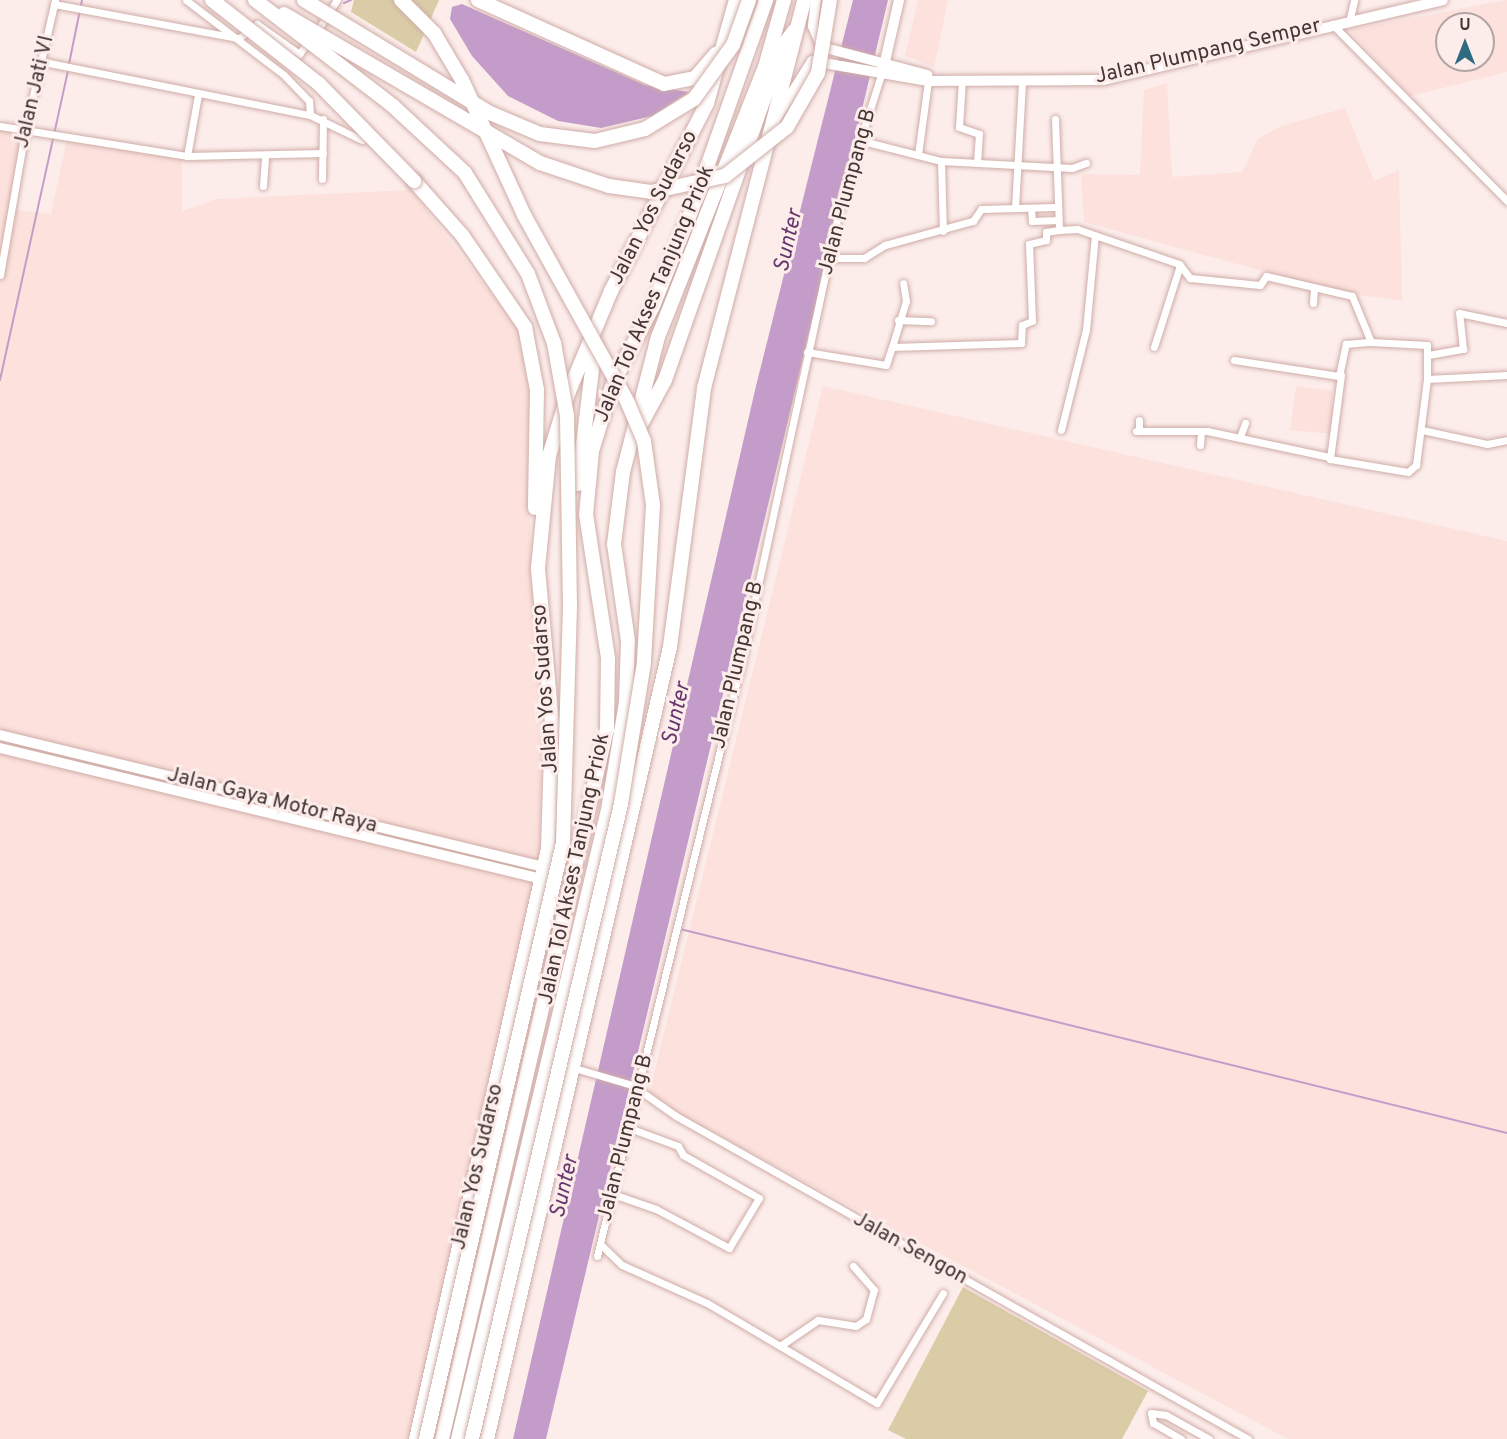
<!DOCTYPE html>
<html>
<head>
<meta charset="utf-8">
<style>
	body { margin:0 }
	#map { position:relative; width:1507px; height:1439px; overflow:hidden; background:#fcedeb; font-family:Overpass,sans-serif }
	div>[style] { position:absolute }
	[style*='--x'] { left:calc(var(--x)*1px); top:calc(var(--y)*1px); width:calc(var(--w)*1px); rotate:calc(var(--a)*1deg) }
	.built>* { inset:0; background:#fce1dd }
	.green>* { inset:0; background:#d9cca6 }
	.water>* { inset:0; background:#c39cc9 }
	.stream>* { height:2px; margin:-1px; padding:0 1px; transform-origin:1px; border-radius:1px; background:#c39cc9 }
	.roads { filter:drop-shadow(0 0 2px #cfaca7) drop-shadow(0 0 2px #cfaca7) }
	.street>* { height:7px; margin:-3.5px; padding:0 3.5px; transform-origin:3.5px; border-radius:3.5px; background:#fff }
	.secondary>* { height:10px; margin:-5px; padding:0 5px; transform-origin:5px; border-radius:5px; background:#fff }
	.highway>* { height:14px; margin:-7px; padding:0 7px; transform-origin:7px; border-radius:7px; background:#fff }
	.bridges { filter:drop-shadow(0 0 2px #cfaca7) drop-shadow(0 0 2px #cfaca7) }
	.highway-bridge>* { height:14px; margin:-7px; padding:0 7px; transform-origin:7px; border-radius:7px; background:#fff }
	span { translate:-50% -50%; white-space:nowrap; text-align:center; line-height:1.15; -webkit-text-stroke:6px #fcedeb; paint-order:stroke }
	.street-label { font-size:21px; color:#443634 }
	.water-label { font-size:22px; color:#67366e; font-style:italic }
	.north { position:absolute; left:1435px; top:12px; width:60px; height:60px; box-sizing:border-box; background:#fcedeb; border:2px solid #b2a4a2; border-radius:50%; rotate:0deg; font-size:16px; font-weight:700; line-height:24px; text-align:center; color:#443634 }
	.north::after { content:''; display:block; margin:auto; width:21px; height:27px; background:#2e6b81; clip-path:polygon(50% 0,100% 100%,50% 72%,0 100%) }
</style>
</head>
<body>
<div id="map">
	<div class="built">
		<div style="clip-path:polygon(918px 0,948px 0,934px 67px,905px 56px)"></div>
		<div style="clip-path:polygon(evenodd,1507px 0,1507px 72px,1410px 96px,1349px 30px,1507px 0,1447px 24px,1483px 24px,1483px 60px,1447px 60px,1447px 24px)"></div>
		<div style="clip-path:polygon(1167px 83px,1172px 177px,1242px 172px,1258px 139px,1281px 126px,1345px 108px,1374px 181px,1399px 170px,1402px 301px,1339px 292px,1084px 222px,1081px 174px,1140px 175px,1144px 90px)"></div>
		<div style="clip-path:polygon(0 127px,25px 128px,9px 209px,51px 214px,68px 135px,182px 156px,182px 211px,217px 199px,411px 190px,526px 339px,537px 412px,528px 427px,531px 560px,543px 650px,539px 876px,411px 1439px,0 1439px)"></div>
		<div style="clip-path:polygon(823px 386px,1507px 541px,1507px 1439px,1288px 1439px,648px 1098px)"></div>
		<div style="clip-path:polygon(1296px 386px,1332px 391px,1333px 434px,1290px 430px)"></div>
	</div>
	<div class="green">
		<div style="clip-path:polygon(354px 0,439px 0,416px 52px,351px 12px)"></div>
		<div style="clip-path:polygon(963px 1287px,1148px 1391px,1122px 1439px,906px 1439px,888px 1430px)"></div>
	</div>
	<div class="water">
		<div style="clip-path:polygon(853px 0,888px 0,546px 1439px,513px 1439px,756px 386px)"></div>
		<div style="clip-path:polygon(462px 4px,645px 85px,689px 92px,652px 116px,601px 128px,558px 121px,508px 96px,472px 56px,450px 19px,452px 7px)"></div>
	</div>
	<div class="stream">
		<div style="--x:344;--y:3;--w:8;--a:-23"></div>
		<div style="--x:69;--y:64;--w:65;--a:-78.5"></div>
		<div style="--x:0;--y:380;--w:317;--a:-77.6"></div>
		<div style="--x:680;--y:929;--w:852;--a:13.86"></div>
	</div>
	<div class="roads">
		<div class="street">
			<div style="--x:54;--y:4;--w:187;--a:10.5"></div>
			<div style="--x:1350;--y:18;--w:18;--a:-77"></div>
			<div style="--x:1332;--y:24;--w:249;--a:45.3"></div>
			<div style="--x:316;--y:33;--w:39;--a:-58"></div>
			<div style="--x:239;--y:38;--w:23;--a:-38"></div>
			<div style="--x:257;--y:24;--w:52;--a:35.5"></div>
			<div style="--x:299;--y:54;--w:16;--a:-52"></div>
			<div style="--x:44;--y:62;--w:271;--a:11.3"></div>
			<div style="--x:310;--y:115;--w:14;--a:-94"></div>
			<div style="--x:309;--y:101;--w:36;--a:-134"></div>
			<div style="--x:284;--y:75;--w:123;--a:-142.6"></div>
			<div style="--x:962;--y:80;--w:47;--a:93.7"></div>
			<div style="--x:959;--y:127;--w:21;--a:19"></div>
			<div style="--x:979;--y:134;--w:29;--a:94"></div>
			<div style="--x:310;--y:115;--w:58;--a:25.7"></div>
			<div style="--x:1055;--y:119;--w:111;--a:87.9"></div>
			<div style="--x:1059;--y:230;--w:18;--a:-3"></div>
			<div style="--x:1077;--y:229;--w:108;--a:18.9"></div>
			<div style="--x:1179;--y:264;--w:18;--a:52"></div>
			<div style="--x:1190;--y:278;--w:70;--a:5.7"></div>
			<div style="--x:1260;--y:285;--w:11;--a:-56"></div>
			<div style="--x:1266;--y:276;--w:88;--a:13.1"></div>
			<div style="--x:1352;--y:296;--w:50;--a:67.6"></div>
			<div style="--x:1371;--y:342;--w:56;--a:3.1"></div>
			<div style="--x:1427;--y:345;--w:34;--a:90"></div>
			<div style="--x:1427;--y:379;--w:80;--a:-2.9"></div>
			<div style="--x:0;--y:126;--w:189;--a:9.1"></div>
			<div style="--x:187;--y:156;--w:136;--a:-1.3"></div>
			<div style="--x:859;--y:140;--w:85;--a:14.4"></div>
			<div style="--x:941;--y:161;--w:131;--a:3.1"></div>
			<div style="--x:1072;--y:168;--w:15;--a:-20"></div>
			<div style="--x:918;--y:155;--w:75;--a:-82.3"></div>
			<div style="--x:187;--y:156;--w:62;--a:-79.8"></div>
			<div style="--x:941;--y:161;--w:70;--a:88.4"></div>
			<div style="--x:322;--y:179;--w:60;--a:-89"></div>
			<div style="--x:263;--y:186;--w:30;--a:-86"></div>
			<div style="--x:1015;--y:208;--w:126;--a:-86.8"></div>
			<div style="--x:1031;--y:208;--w:13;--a:86"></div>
			<div style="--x:1032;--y:221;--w:26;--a:-2"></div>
			<div style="--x:829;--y:258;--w:35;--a:0"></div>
			<div style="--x:864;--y:258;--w:25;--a:-32"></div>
			<div style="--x:885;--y:245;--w:91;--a:-15.3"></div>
			<div style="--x:973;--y:221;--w:14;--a:-56"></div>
			<div style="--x:981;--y:209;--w:74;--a:-1.5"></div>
			<div style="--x:0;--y:275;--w:151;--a:-80.1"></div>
			<div style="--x:26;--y:126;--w:129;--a:-77"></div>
			<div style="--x:1313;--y:303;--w:15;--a:-86"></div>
			<div style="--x:898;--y:320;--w:33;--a:2"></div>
			<div style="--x:892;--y:347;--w:48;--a:-73.1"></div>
			<div style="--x:906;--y:301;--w:18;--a:-99"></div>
			<div style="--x:1154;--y:347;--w:86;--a:-72.4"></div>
			<div style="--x:807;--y:352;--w:80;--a:9.3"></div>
			<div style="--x:886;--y:365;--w:19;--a:-72"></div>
			<div style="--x:892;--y:347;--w:129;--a:-1.8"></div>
			<div style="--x:1021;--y:343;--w:18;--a:-87"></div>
			<div style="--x:1022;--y:325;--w:11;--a:-22"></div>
			<div style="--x:1032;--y:321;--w:77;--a:-92.2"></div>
			<div style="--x:1029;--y:244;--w:17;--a:-13"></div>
			<div style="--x:1046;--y:240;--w:8;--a:-90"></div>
			<div style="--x:1046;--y:232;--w:13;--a:-9"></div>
			<div style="--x:1428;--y:355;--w:36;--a:-10"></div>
			<div style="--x:1463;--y:349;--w:36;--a:-96"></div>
			<div style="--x:1459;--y:313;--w:49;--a:11.8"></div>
			<div style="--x:1234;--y:360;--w:106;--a:8.7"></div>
			<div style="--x:1339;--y:376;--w:33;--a:-78"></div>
			<div style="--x:1346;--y:344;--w:25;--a:-5"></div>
			<div style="--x:1341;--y:375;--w:85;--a:97.5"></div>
			<div style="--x:1330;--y:459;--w:79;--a:9.5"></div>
			<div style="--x:1408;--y:472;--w:11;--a:-41"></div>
			<div style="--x:1416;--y:465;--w:87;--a:-82.7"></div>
			<div style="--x:1061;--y:430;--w:103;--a:-76"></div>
			<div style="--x:1086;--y:330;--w:95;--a:-84.6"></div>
			<div style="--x:1422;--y:430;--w:66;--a:12.2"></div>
			<div style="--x:1487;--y:444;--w:20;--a:-11"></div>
			<div style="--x:1136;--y:431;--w:71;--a:0"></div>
			<div style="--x:1207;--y:431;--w:125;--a:12"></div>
			<div style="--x:1139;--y:431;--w:11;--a:-90"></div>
			<div style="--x:1240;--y:437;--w:15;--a:-70"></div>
			<div style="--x:1200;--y:445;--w:14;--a:-86"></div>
			<div style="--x:571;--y:1067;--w:64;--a:16.4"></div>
			<div style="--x:632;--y:1085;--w:54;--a:35.2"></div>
			<div style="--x:676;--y:1116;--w:657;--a:29.45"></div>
			<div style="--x:610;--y:1193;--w:49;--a:19.2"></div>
			<div style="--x:656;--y:1209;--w:83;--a:28.1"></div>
			<div style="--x:729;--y:1248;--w:58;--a:-59"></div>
			<div style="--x:759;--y:1198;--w:87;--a:-150.5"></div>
			<div style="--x:683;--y:1155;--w:10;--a:-119"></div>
			<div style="--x:678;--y:1146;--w:54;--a:-159.6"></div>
			<div style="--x:600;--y:1244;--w:30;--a:44"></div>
			<div style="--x:622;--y:1265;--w:93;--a:24.1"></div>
			<div style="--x:707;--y:1303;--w:197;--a:30.5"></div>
			<div style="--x:877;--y:1403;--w:128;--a:-59"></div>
			<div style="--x:597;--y:1256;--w:609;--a:-76.33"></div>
			<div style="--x:741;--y:664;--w:474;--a:-77.8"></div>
			<div style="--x:841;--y:201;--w:132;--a:-72.4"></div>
			<div style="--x:780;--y:1346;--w:46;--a:-34.4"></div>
			<div style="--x:818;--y:1320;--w:38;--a:9"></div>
			<div style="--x:856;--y:1326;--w:12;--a:-35"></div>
			<div style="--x:866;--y:1319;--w:30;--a:-75"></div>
			<div style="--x:874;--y:1290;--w:32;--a:-131"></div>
			<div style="--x:1181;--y:1439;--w:32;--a:-150"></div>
			<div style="--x:1153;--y:1423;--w:10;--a:-101"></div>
			<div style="--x:1151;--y:1413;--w:15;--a:8"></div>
			<div style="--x:1166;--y:1415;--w:49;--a:29.2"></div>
		</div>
		<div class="secondary">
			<div style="--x:816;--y:0;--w:26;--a:97"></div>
			<div style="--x:813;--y:26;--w:23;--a:67"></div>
			<div style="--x:822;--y:47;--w:109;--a:14.9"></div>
			<div style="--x:883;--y:70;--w:72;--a:-77.1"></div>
			<div style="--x:777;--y:117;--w:66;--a:-58"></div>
			<div style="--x:812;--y:61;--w:118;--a:9.8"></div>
			<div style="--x:928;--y:81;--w:175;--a:-0.3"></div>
			<div style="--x:1103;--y:80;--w:349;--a:-13.2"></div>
			<div style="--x:0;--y:735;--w:560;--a:13.64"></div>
			<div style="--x:0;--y:748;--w:558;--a:13.59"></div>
		</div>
		<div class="highway">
			<div style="--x:478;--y:0;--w:204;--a:24.3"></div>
			<div style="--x:664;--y:84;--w:32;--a:-11"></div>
			<div style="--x:695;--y:78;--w:32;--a:-49"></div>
			<div style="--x:414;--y:181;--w:72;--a:48.4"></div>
			<div style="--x:462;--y:235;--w:112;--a:55.6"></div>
			<div style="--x:525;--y:327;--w:64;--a:79.2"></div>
			<div style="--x:537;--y:390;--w:118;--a:91"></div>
			<div style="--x:639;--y:428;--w:55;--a:-61.6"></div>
			<div style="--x:665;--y:380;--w:353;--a:-70.6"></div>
			<div style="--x:782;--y:47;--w:20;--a:-53"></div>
			<div style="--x:578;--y:484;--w:139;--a:-83"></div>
			<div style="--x:416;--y:1439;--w:605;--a:-77.39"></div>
			<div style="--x:548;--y:849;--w:126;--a:-88.2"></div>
			<div style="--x:552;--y:723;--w:156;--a:-95.2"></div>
			<div style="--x:538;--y:568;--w:113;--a:-84.4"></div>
			<div style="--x:549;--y:456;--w:68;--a:-72.9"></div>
			<div style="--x:569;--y:391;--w:108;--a:-67.2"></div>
			<div style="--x:611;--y:291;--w:211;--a:-62.9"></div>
			<div style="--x:707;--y:103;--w:107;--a:-74.3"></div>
			<div style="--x:442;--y:1439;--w:729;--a:-76.92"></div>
			<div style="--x:607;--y:729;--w:71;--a:-89.2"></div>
			<div style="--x:608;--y:658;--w:145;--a:-98.7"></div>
			<div style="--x:586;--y:515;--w:64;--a:-84.6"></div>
			<div style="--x:592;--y:451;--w:71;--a:-72.8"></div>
			<div style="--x:613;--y:383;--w:87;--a:-62.5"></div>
			<div style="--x:653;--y:306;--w:101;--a:-68"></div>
			<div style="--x:691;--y:212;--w:225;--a:-70.5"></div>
			<div style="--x:458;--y:1439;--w:647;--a:-76.59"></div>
			<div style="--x:608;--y:810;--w:109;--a:-80.5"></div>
			<div style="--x:626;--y:703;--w:62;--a:-88.2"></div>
			<div style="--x:628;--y:641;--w:98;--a:-98.2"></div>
			<div style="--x:614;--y:544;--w:73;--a:-82.9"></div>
			<div style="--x:623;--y:472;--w:139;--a:-75.5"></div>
			<div style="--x:658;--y:337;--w:290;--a:-68.4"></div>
			<div style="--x:765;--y:67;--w:70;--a:-74.2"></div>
			<div style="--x:487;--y:1439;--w:813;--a:-76.99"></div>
			<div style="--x:670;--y:647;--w:261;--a:-82.5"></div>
			<div style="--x:704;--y:388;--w:401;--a:-75.5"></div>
		</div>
	</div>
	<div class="bridges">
		<div class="highway-bridge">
			<div style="--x:212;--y:0;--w:136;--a:38.1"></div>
			<div style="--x:319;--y:84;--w:136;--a:45.6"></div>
			<div style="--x:255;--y:0;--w:174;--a:37.5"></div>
			<div style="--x:393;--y:106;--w:98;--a:42.9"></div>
			<div style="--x:465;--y:173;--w:119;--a:58"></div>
			<div style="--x:528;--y:274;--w:74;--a:69.4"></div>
			<div style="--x:554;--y:343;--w:74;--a:79.9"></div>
			<div style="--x:567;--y:416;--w:190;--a:89.1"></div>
			<div style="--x:570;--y:606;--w:237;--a:91.7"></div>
			<div style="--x:563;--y:843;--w:612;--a:102.95"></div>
			<div style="--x:304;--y:0;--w:218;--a:31.3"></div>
			<div style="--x:490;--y:113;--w:54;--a:22.8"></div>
			<div style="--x:540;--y:134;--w:55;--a:7.3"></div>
			<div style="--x:595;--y:141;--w:51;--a:-13.5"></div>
			<div style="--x:645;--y:129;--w:57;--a:-31.5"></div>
			<div style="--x:694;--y:99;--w:67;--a:-54.2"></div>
			<div style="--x:733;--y:45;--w:48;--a:-70.4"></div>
			<div style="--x:401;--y:0;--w:47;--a:45"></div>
			<div style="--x:434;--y:33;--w:55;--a:59.2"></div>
			<div style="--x:462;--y:80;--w:149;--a:65.3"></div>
			<div style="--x:524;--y:215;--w:213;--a:61"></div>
			<div style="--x:627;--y:401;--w:43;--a:67"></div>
			<div style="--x:644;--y:441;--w:65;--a:82"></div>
			<div style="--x:653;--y:505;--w:158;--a:93.3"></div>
			<div style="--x:644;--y:663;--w:143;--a:99.3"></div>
			<div style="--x:621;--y:804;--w:652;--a:103.21"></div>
			<div style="--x:284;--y:14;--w:296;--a:30.2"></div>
			<div style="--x:540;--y:163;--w:73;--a:18.4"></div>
			<div style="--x:609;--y:186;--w:42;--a:8.1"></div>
			<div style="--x:651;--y:192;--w:76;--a:-12.2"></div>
			<div style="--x:725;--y:176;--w:79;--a:-38.3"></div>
			<div style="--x:787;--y:127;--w:62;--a:-60.1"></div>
			<div style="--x:818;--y:73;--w:74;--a:-80.7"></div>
		</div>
	</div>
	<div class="street-label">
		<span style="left:1208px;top:52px;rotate:-13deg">Jalan Plumpang Semper</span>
		<span style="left:35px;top:92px;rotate:-77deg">Jalan Jati VI</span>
		<span style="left:848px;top:192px;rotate:-75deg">Jalan Plumpang B</span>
		<span style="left:654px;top:208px;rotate:-63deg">Jalan Yos Sudarso</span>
		<span style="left:655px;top:294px;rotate:-67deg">Jalan Tol Akses Tanjung Priok</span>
		<span style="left:738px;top:665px;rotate:-77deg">Jalan Plumpang B</span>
		<span style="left:546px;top:689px;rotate:-94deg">Jalan Yos Sudarso</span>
		<span style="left:272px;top:801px;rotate:14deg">Jalan Gaya Motor Raya</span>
		<span style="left:575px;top:869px;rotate:-78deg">Jalan Tol Akses Tanjung Priok</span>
		<span style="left:626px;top:1138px;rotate:-76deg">Jalan Plumpang B</span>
		<span style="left:478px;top:1167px;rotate:-77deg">Jalan Yos Sudarso</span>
		<span style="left:910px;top:1249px;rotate:29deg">Jalan Sengon</span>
	</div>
	<div class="water-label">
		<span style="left:789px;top:241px;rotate:-77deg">Sunter</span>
		<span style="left:677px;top:714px;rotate:-77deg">Sunter</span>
		<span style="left:565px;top:1187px;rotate:-77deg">Sunter</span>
	</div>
	<div class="north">U</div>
</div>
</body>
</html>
